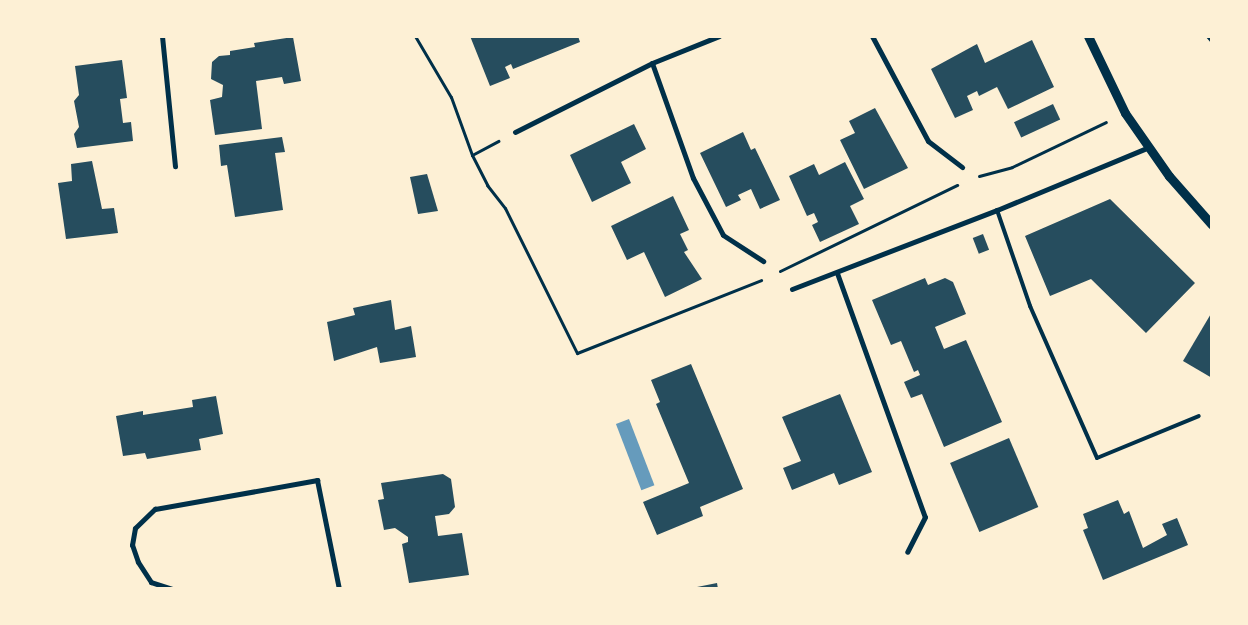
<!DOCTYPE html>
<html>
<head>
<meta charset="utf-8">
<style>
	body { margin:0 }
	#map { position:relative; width:1248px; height:625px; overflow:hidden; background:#fdf0d5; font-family:Karla,sans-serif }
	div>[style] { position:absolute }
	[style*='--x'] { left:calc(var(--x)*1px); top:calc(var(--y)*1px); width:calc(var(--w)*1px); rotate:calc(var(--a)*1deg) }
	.water>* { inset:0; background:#669bbc; transform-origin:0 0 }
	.building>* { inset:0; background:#264d5e; transform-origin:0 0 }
	.path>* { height:3px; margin:-1.5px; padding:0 1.5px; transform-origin:1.5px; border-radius:1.5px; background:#003049 }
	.service>* { height:4px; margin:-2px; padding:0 2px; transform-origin:2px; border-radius:2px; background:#003049 }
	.minor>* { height:5px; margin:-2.5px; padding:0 2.5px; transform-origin:2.5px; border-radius:2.5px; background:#003049 }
	.tertiary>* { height:9px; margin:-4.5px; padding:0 4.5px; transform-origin:4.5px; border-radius:4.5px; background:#003049 }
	span { translate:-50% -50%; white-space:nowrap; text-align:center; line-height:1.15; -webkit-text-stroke:4px #fdf0d5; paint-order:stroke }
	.frame { position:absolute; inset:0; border:38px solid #fdf0d5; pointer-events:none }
</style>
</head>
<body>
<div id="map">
	<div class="water">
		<div style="left:629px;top:419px;width:71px;height:14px;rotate:69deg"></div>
	</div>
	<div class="building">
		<div style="clip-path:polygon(470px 36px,578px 36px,580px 42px,513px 69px,511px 64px,505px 67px,510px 78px,490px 86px)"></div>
		<div style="clip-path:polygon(293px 37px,301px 81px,284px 84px,282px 77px,256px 81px,262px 129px,215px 135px,210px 100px,222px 97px,223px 85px,211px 79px,212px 62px,219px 56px,230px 55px,230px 51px,255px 47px,254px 43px)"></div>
		<div style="clip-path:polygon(1032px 40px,1054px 87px,1008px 109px,997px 87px,979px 96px,977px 91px,967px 96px,973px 110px,955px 118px,931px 69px,977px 44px,985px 63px)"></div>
		<div style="clip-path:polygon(122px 60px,127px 98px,120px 99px,123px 123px,131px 122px,133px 141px,77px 148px,74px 134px,79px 127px,74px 101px,79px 95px,75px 66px)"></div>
		<div style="left:1053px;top:104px;width:17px;height:43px;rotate:65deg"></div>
		<div style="clip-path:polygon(875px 108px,908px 168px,864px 189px,840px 140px,855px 133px,849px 121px)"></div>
		<div style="clip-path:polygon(634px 124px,646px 149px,621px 162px,631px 183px,592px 202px,570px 155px)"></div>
		<div style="clip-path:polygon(743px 132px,751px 150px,755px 148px,780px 200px,760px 209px,751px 189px,738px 195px,741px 200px,726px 207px,700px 153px)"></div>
		<div style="clip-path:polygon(282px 137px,285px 152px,275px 153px,283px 210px,235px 217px,227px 165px,221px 166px,219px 145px)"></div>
		<div style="clip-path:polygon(92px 161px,102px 209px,114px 208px,118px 233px,66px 239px,58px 183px,72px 181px,71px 164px)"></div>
		<div style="clip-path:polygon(845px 162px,864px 199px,850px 206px,859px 224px,820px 242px,812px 225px,818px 222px,814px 213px,807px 216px,789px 176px,814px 164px,819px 175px)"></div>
		<div style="clip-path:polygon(427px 174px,438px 211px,418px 214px,410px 177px)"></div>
		<div style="clip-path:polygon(673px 196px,689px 230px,680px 234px,688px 250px,684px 252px,702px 279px,665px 297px,644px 252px,627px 260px,611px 226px)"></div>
		<div style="clip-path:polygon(1110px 199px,1195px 283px,1146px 333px,1091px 279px,1050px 296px,1025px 236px)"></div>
		<div style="left:983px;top:234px;width:17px;height:11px;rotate:69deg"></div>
		<div style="clip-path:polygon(925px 278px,928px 285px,945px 278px,953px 282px,966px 314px,935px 327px,944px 349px,966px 340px,1002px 422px,944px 447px,922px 394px,911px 398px,904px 382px,920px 375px,918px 370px,914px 372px,901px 341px,891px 345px,872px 300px)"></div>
		<div style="clip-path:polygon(391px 300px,395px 330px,411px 326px,416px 357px,380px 363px,377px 347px,334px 361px,327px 322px,355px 315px,353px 308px)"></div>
		<div style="clip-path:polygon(1212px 312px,1212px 378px,1183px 361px)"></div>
		<div style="clip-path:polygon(691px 364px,743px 489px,700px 507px,703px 516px,657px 535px,643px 502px,689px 483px,656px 404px,660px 402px,651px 380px)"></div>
		<div style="clip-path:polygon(840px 394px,872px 472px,839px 485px,834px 473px,792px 490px,783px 468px,801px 461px,782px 417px)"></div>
		<div style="clip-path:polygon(216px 396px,223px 434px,199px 439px,201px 450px,147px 459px,145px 453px,123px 456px,116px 416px,143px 411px,143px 415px,193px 407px,192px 400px)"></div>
		<div style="left:1009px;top:438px;width:75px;height:64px;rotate:67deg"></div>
		<div style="clip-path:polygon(443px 474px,451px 479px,455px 507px,449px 514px,435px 516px,438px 536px,462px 533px,469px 575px,409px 583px,402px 544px,408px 542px,408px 537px,395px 528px,384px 530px,378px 500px,384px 499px,381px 483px)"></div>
		<div style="clip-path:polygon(1118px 500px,1124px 514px,1129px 511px,1143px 548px,1167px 535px,1162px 524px,1177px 518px,1188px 545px,1103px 580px,1083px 530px,1088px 528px,1083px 514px)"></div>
		<div style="clip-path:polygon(717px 583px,718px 589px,692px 589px,692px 588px)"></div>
	</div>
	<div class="path">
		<div style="--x:415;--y:36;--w:71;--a:59.5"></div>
		<div style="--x:451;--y:97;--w:62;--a:70.1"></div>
		<div style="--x:472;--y:155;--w:34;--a:63"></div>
		<div style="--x:487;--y:185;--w:29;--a:52"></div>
		<div style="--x:505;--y:208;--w:162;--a:63.6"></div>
		<div style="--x:577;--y:353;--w:198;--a:-21.6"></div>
		<div style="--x:1207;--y:36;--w:8;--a:50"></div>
		<div style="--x:472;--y:155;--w:30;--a:-28"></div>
		<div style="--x:979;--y:176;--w:34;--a:-15"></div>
		<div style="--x:1012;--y:167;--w:104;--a:-25.6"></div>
		<div style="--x:780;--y:271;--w:197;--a:-25.9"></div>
	</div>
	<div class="service">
		<div style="--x:997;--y:210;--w:102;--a:71"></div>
		<div style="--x:1030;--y:306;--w:166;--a:66.2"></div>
		<div style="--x:1097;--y:458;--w:110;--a:-22.4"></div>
	</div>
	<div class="minor">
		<div style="--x:162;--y:36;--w:131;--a:84.3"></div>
		<div style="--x:872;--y:36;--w:119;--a:61.9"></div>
		<div style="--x:928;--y:141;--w:43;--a:37.4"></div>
		<div style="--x:652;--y:63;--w:122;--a:70.4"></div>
		<div style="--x:693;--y:178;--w:64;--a:62.2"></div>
		<div style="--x:723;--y:235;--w:48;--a:33"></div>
		<div style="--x:515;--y:132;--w:153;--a:-26.7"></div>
		<div style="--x:652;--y:63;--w:72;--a:-21.9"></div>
		<div style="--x:837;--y:273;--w:259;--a:70.2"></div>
		<div style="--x:925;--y:517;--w:39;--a:117"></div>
		<div style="--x:792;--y:289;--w:220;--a:-21.1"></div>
		<div style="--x:997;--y:210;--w:165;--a:-22.5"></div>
		<div style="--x:172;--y:589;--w:22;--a:-162"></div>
		<div style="--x:151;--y:582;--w:24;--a:-123"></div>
		<div style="--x:138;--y:562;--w:18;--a:-109"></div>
		<div style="--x:132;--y:545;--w:17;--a:-80"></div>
		<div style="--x:135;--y:528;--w:28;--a:-44"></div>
		<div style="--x:155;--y:509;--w:165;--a:-10.1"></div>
		<div style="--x:317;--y:480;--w:111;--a:78.6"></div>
	</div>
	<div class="tertiary">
		<div style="--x:1088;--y:36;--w:85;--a:64.3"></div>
		<div style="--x:1125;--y:113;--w:77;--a:55.1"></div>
		<div style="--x:1169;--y:176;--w:65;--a:48.7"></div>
	</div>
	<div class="frame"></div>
</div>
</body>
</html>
